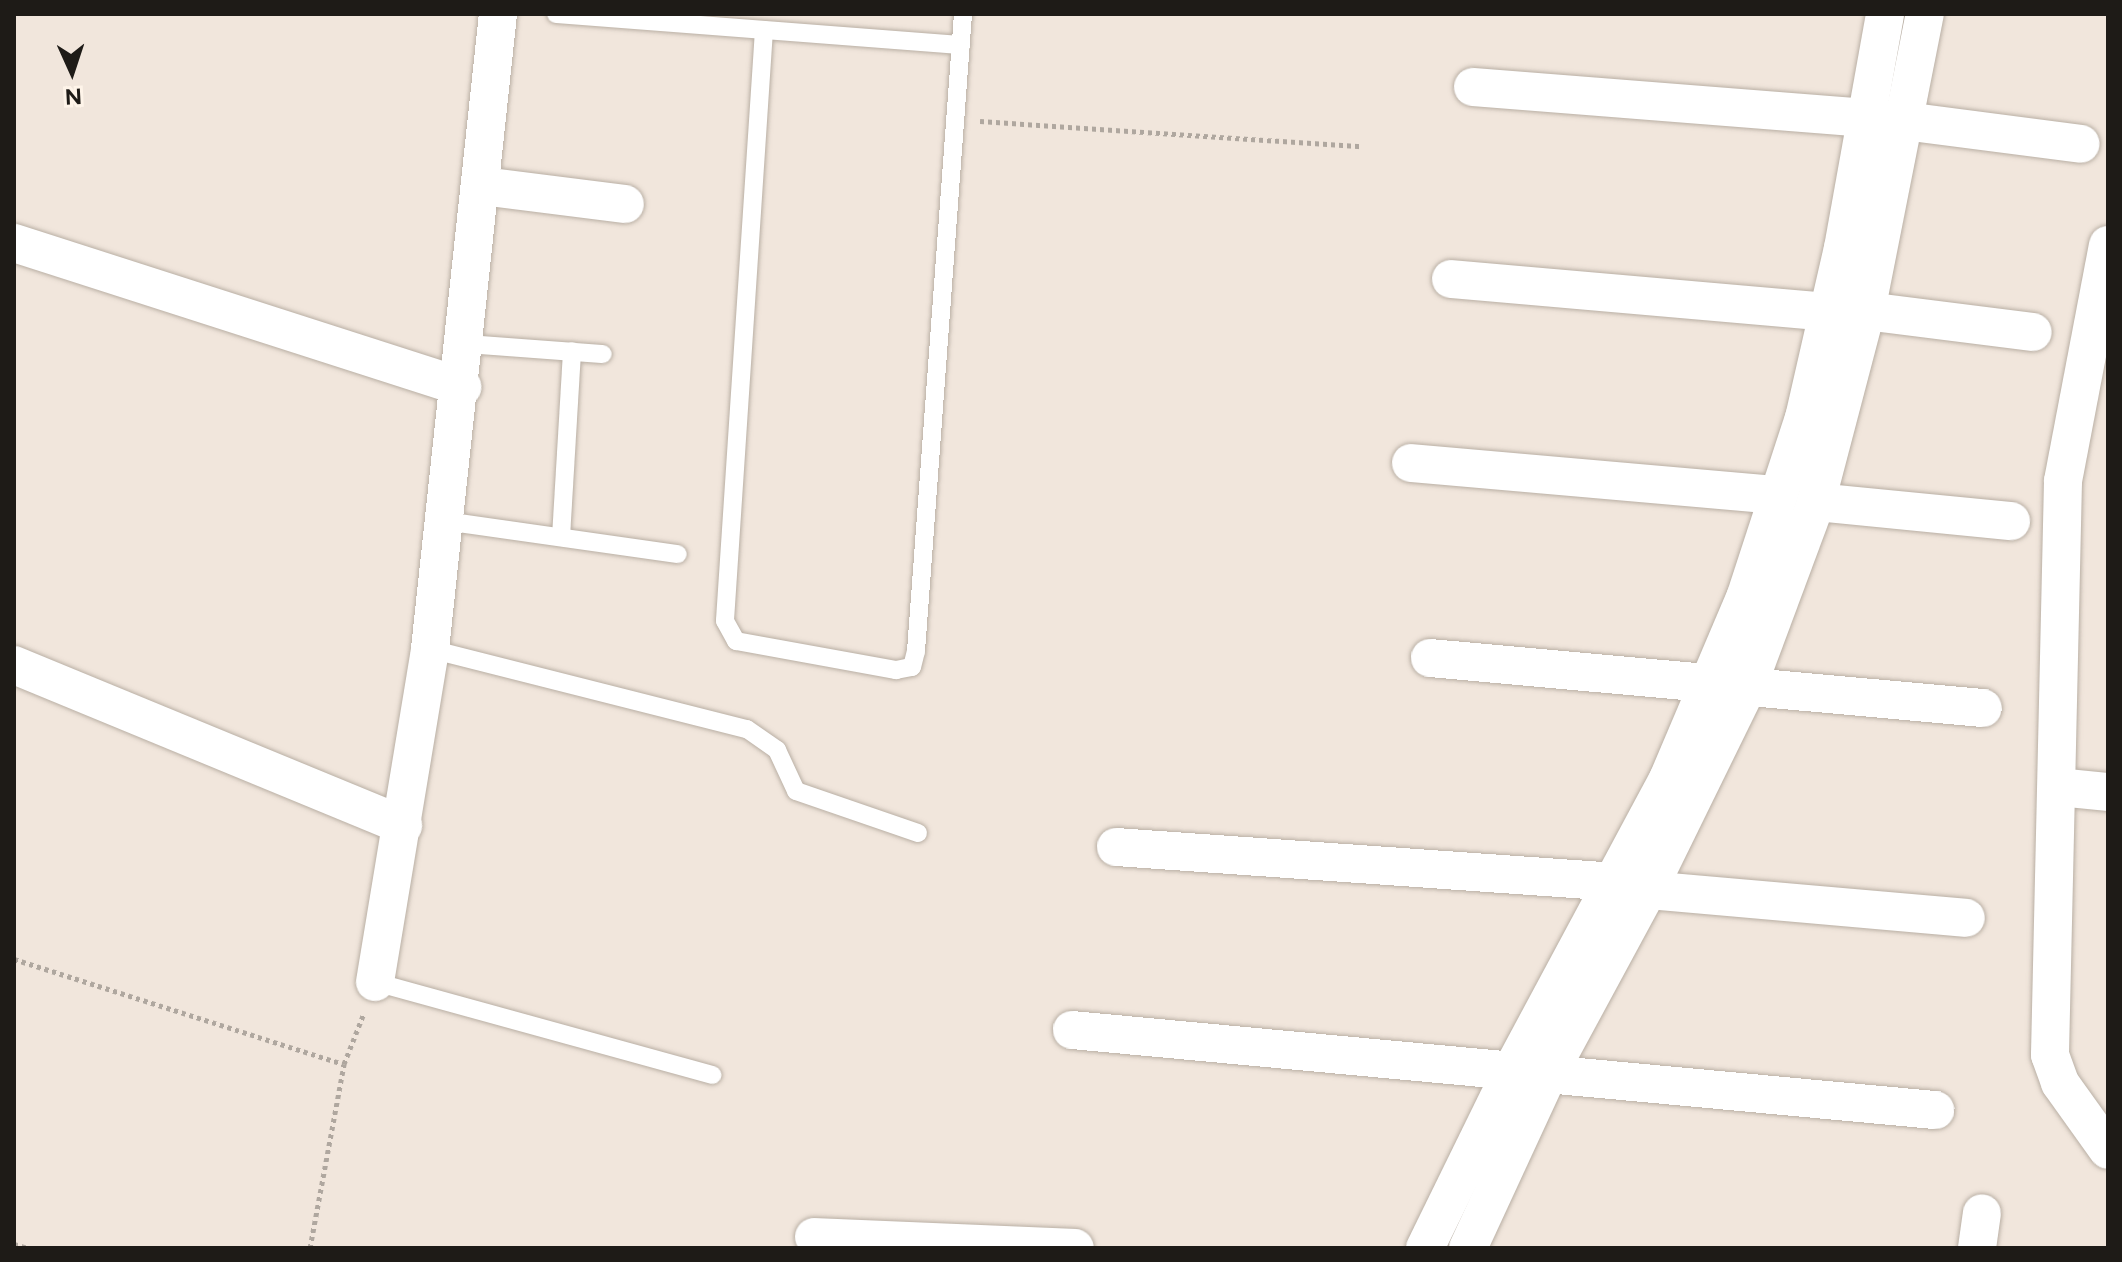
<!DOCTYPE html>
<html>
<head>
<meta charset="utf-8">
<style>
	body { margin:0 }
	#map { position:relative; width:2122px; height:1262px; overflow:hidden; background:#f1e6dc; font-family:Figtree,sans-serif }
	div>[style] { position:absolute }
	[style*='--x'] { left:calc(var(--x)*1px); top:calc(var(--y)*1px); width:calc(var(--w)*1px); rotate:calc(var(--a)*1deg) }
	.path>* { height:5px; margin-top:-2.5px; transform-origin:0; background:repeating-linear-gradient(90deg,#afa79f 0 4px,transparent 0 8px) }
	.roads { filter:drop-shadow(0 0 2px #b9afa4) drop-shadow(0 0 2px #b9afa4) }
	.lane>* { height:18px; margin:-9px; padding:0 9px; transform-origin:9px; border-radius:9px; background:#fff }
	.street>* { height:38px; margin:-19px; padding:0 19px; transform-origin:19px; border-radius:19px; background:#fff }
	span { translate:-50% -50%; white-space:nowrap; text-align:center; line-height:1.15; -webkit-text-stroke:7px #fef4e9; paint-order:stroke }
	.frame { position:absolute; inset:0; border:16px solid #1e1b17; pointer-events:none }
	.north { position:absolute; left:32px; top:32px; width:80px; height:80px; -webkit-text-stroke:6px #fef4e9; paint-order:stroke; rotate:177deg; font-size:22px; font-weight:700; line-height:32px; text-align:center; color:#1e1b17 }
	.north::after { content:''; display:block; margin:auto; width:28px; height:36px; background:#1e1b17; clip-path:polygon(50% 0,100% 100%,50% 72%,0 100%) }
</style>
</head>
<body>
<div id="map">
	<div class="path">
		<div style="--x:980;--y:121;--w:382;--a:3.8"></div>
		<div style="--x:14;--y:959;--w:346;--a:17.7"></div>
		<div style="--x:14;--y:1244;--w:15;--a:16"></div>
		<div style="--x:310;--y:1248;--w:187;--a:-79.5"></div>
		<div style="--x:344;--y:1064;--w:55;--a:-68.6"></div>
	</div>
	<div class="roads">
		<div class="lane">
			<div style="--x:556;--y:14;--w:406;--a:4.4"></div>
			<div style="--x:764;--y:30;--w:592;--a:93.78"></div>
			<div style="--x:725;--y:621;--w:23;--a:61"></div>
			<div style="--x:736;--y:641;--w:163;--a:10.3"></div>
			<div style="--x:896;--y:670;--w:16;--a:-11"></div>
			<div style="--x:912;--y:667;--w:16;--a:-76"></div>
			<div style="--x:916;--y:651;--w:639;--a:-85.78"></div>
			<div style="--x:466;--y:344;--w:137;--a:4.2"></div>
			<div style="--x:445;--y:521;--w:235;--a:8.1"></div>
			<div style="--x:561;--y:537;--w:186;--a:-86.6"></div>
			<div style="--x:430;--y:649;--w:327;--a:14.2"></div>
			<div style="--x:747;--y:729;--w:37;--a:35"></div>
			<div style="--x:777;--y:750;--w:45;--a:65.1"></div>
			<div style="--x:796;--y:791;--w:129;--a:19"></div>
			<div style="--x:375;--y:982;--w:350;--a:15.4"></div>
		</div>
		<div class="street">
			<div style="--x:1473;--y:87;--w:433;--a:4.5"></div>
			<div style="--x:1905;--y:121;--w:177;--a:7.4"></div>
			<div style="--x:482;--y:186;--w:144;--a:7.2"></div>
			<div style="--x:14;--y:243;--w:471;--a:17.8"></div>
			<div style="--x:2108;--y:245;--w:240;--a:100.8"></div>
			<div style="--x:2063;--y:481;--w:574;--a:91.3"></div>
			<div style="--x:2050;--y:1055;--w:30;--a:70"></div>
			<div style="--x:2060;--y:1083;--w:82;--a:54.4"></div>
			<div style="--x:1451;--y:279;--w:379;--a:5"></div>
			<div style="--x:1866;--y:311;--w:168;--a:7.2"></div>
			<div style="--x:1411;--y:463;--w:369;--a:5"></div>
			<div style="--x:1816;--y:502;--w:196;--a:5.6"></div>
			<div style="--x:1430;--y:658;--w:555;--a:5.17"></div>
			<div style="--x:14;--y:665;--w:421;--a:22.4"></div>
			<div style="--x:2058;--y:787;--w:50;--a:5.7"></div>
			<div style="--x:1116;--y:847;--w:502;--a:4"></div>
			<div style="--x:1648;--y:890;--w:319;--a:5"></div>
			<div style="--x:375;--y:982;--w:338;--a:-80.6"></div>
			<div style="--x:430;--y:649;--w:639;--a:-83.89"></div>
			<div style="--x:1072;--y:1030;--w:867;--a:5.3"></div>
			<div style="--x:814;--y:1237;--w:261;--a:2.4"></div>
			<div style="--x:1425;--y:1248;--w:200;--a:-63.9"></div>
			<div style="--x:1513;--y:1068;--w:328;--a:-61.8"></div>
			<div style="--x:1668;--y:779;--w:197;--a:-67"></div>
			<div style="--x:1745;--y:598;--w:189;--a:-71.9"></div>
			<div style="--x:1804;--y:418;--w:174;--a:-77.1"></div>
			<div style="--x:1843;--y:248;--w:238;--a:-79.8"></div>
			<div style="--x:1468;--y:1248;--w:193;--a:-65.2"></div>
			<div style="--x:1549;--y:1073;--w:208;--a:-61.6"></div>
			<div style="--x:1648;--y:890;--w:225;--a:-63.9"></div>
			<div style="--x:1747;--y:688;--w:198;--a:-69.6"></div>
			<div style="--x:1816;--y:502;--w:197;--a:-75.3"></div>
			<div style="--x:1866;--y:311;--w:303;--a:-78.8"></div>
			<div style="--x:1977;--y:1248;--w:35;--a:-82"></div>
		</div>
	</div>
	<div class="frame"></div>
	<div class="north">N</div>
</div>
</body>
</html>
